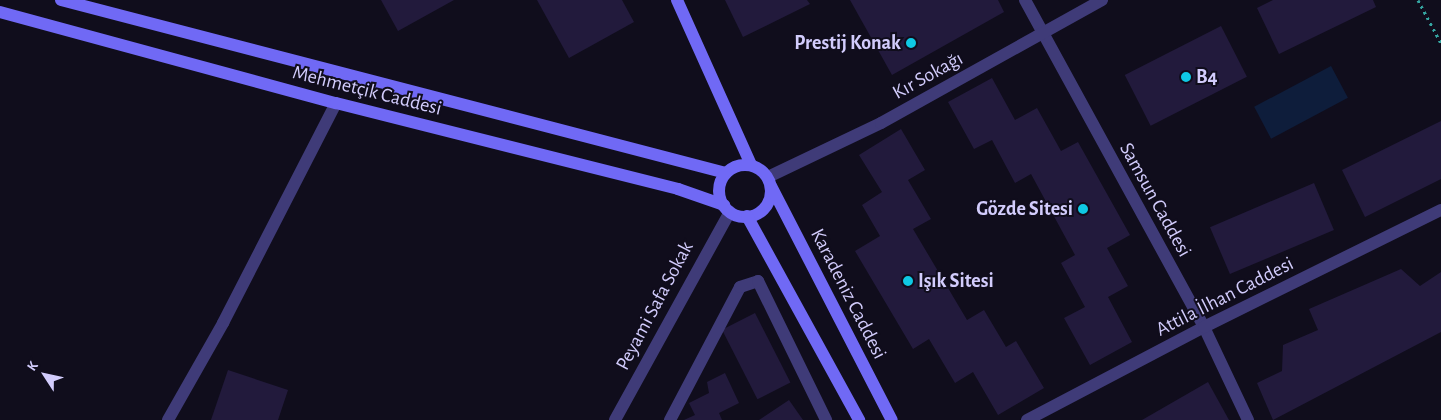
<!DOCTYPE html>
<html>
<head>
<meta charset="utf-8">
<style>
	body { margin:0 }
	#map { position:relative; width:1441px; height:420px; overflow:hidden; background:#100d1c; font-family:"Alegreya Sans",sans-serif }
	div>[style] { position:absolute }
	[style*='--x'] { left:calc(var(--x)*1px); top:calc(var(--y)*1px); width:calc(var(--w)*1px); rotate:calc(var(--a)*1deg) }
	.water>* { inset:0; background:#0e1d3b; transform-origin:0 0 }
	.building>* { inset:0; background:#221a3c; transform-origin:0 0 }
	.path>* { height:3px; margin-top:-1.5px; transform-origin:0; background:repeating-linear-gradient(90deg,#35a6a2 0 2.5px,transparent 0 6.5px) }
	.minor>* { height:12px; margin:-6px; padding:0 6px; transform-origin:6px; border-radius:6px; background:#3f3b78 }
	.tertiary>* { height:12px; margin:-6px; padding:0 6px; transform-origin:6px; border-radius:6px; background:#3f3b78 }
	.secondary>* { height:12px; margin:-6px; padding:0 6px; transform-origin:6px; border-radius:6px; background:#7069f5 }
	.secondary>.ring { margin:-6px; padding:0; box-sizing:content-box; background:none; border:12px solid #7069f5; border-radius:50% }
	.dots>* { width:14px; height:14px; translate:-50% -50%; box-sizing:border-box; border:2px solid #100d1c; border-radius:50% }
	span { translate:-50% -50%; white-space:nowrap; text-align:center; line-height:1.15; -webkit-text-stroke:4px #100d1c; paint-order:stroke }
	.poi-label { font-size:20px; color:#d2ccfc; font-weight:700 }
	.right { translate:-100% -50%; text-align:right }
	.left { translate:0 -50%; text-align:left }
	.street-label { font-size:20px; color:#d2ccfc }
	.north { position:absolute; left:20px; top:350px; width:50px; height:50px; -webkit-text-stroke:4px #100d1c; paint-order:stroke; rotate:305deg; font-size:14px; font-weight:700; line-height:20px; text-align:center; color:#d2ccfc }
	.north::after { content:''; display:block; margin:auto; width:18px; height:22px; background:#d2ccfc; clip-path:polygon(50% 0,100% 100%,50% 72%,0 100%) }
</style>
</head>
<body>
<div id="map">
	<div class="water">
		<div style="left:1331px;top:66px;width:36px;height:87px;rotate:62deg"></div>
	</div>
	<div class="building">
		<div style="clip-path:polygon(381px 0,454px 0,398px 31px)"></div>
		<div style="clip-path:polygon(537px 0,622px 0,634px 22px,569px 58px)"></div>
		<div style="clip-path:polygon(725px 0,807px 0,810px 4px,743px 37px)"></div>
		<div style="clip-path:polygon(850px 0,998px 0,1004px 12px,892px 75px)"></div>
		<div style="clip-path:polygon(1273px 0,1373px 0,1376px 7px,1279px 54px,1257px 8px)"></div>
		<div style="left:1221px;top:26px;width:57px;height:108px;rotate:63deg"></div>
		<div style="clip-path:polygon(992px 78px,1015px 120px,1037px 108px,1061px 151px,1078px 142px,1130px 235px,1107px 248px,1128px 286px,1108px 297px,1132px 342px,1090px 365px,1064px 318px,1085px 307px,1061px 263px,1075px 255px,1031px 174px,1015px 183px,992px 140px,974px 149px,948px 102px)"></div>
		<div style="clip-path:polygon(1441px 121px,1441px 179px,1365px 217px,1342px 170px)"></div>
		<div style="clip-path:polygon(901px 129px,925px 170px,908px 180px,931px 219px,913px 229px,967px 320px,984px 310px,1006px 347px,1016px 341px,1044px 388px,998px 415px,973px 372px,955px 383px,929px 339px,913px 349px,855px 251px,880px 236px,862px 205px,882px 192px,859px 155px)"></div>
		<div style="left:1314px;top:183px;width:51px;height:113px;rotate:67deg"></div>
		<div style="clip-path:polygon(1401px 269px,1420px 286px,1441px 272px,1441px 332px,1273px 420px,1257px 383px,1282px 371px,1283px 345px,1318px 330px,1309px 309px)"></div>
		<div style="left:755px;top:313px;width:78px;height:37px;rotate:63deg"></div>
		<div style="clip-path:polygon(228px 370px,288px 390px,278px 420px,211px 420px)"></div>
		<div style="clip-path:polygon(725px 373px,739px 403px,719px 413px,722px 420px,684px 420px,695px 415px,689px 403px,709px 393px,707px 382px)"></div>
		<div style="clip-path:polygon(1208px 382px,1229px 420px,1142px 420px)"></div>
		<div style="clip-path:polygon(789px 400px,803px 420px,759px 420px)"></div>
	</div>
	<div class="path">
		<div style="--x:1418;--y:0;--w:49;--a:61.9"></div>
	</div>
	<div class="minor">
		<div style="--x:1025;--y:0;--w:373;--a:61.3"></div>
		<div style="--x:1204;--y:327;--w:103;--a:64.7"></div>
		<div style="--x:768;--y:177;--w:125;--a:-25.5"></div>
		<div style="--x:881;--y:123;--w:253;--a:-29.1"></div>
		<div style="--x:168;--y:420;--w:112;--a:-60.4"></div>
		<div style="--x:223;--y:323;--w:247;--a:-62.8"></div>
		<div style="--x:670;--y:420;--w:150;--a:-62.2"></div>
		<div style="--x:740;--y:287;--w:19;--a:-18"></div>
		<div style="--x:758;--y:281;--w:155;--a:63.9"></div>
		<div style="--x:1027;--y:420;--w:200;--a:-27.7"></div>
		<div style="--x:1204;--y:327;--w:264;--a:-26.3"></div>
	</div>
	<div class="tertiary">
		<div style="--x:615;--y:420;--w:238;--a:-61.1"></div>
	</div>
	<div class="secondary">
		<div style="--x:61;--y:0;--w:687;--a:14.58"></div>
		<div style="--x:677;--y:0;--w:181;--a:65.8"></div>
		<div style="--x:0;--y:12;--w:348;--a:15.2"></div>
		<div style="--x:336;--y:103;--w:353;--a:14.1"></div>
		<div style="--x:678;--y:189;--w:49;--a:19.2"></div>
		<div class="ring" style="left:719px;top:165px;width:40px;height:40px"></div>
		<div style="--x:771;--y:186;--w:263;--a:62.7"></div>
		<div style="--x:747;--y:216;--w:233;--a:61.2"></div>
	</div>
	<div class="dots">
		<div style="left:911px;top:43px;background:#0fc9e4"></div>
		<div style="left:1186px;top:77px;background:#0fc9e4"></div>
		<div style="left:1083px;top:209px;background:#0fc9e4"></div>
		<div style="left:908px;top:281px;background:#0fc9e4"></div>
	</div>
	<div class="poi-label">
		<span class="right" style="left:901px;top:43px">Prestij Konak</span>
		<span class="left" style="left:1196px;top:77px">B4</span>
		<span class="right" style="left:1073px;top:209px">Gözde Sitesi</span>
		<span class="left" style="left:918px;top:281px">Işık Sitesi</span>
	</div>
	<div class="street-label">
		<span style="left:928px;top:76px;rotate:-29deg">Kır Sokağı</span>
		<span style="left:367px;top:91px;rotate:14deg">Mehmetçik Caddesi</span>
		<span style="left:1155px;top:200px;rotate:61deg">Samsun Caddesi</span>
		<span style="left:848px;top:294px;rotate:63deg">Karadeniz Caddesi</span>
		<span style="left:1225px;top:297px;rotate:-27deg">Attila İlhan Caddesi</span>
		<span style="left:655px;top:306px;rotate:-62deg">Peyami Safa Sokak</span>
	</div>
	<div class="north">K</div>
</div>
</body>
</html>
